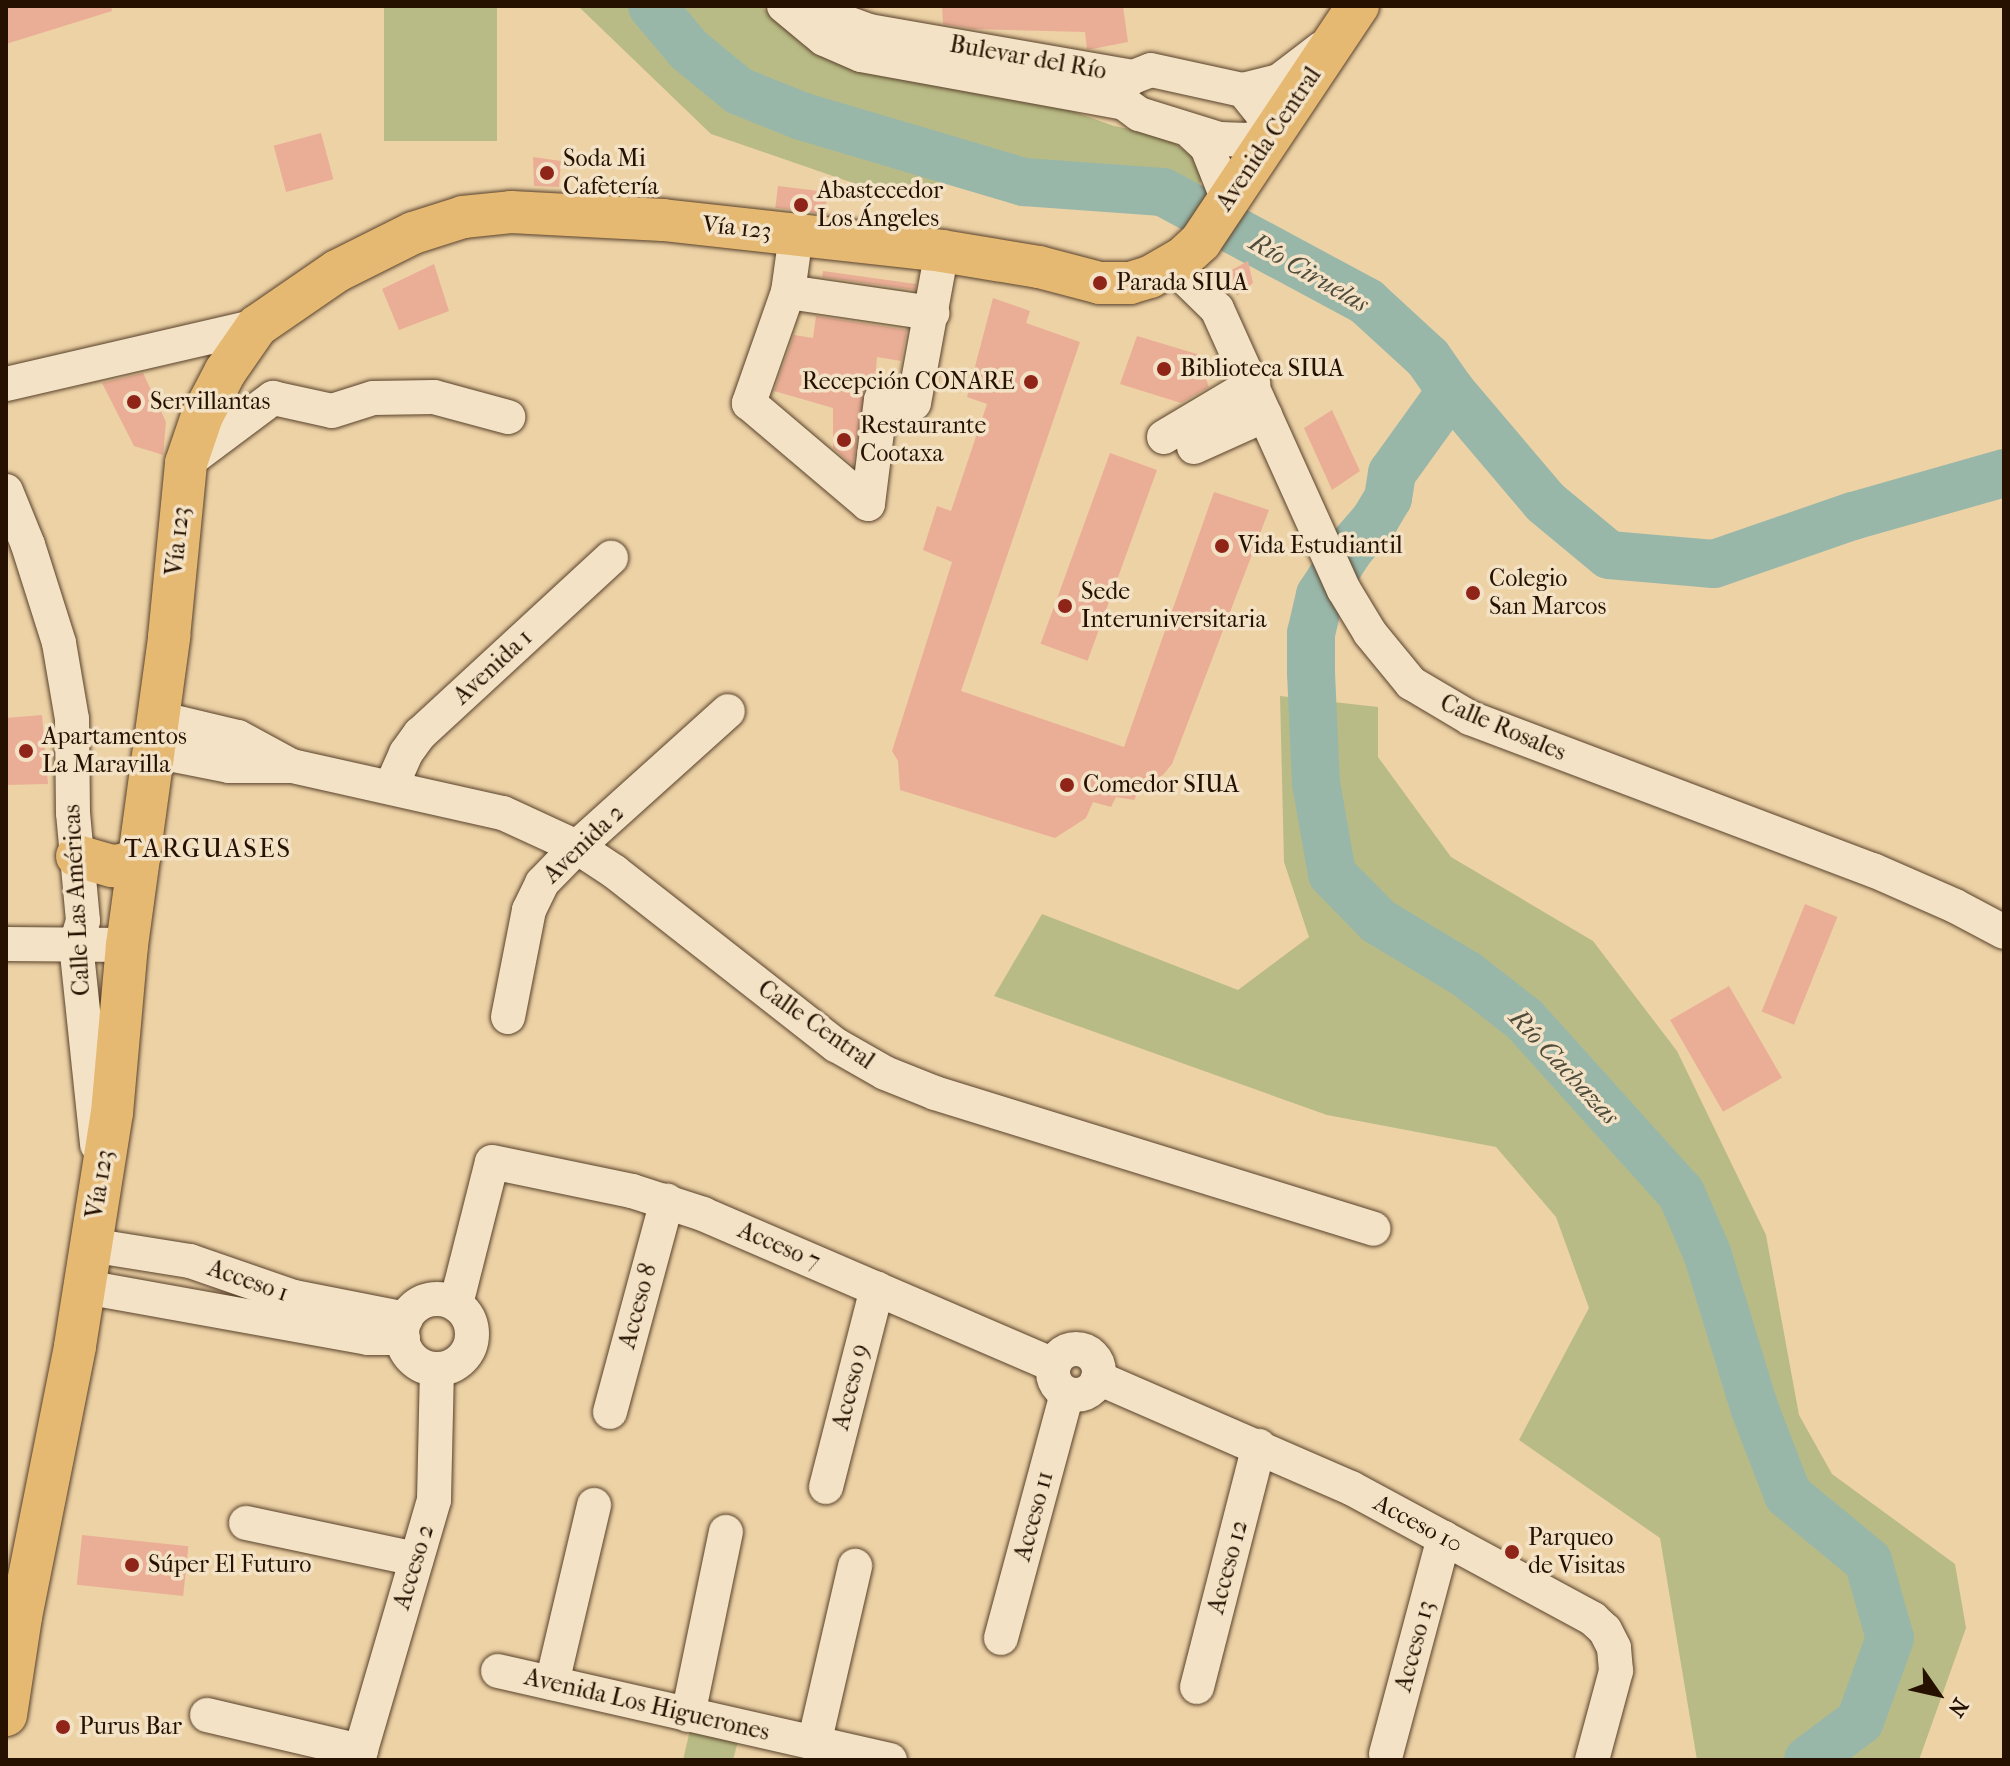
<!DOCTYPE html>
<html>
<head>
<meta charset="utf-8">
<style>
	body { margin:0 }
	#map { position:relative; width:2010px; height:1766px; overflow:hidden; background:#edd2a6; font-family:"IM FELL French Canon",serif }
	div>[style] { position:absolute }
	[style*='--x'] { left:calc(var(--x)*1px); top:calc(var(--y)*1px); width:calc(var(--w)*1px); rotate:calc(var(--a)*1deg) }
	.green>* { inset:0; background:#b9bb86; transform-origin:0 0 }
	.river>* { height:48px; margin:-24px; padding:0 24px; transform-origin:24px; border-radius:24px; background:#99b7a9 }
	.building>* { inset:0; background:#eaae96; transform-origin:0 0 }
	.roads { filter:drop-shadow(0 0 2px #58412a) drop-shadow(0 0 2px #58412a) }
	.minor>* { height:34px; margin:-17px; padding:0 17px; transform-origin:17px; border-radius:17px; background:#f3e2c5 }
	.minor>.ring { margin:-17px; padding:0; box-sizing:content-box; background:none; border:34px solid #f3e2c5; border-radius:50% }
	.major>* { height:42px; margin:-21px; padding:0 21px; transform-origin:21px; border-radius:21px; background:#e6b973 }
	.dots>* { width:22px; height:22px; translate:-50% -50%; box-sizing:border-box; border:4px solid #f3e2c5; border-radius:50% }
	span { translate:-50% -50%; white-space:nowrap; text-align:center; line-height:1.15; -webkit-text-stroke:7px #f3e2c5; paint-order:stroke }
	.street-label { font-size:24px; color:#261100 }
	.poi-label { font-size:24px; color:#261100 }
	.left { translate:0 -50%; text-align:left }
	.right { translate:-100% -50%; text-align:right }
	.water-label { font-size:26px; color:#4e4b3b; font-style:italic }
	.neighbourhood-label { font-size:26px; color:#261100; letter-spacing:2px }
	.frame { position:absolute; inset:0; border:8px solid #261100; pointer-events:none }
	.north { position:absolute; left:1898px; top:1654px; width:80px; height:80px; -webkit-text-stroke:6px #f3e2c5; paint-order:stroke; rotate:124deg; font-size:22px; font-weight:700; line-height:32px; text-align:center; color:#261100 }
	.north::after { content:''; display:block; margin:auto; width:28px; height:36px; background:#261100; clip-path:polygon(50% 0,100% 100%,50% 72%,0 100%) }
</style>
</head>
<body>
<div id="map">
	<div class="green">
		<div style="left:384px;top:6px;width:113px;height:135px"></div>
		<div style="clip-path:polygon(578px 6px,761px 6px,804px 46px,859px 64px,1055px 105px,1114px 126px,1165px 136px,1207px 168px,1191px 201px,1160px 186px,1021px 174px,951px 152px,936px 202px,853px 183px,711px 134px)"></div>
		<div style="clip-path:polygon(1280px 696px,1378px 707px,1378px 757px,1451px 857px,1593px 941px,1677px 1051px,1766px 1235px,1799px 1415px,1832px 1474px,1955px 1564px,1966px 1628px,1919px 1760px,1697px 1760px,1660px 1538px,1519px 1440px,1589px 1308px,1556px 1217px,1496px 1147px,1327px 1115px,994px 996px,1042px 914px,1238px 990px,1309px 937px,1284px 862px)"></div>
		<div style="clip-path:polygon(690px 1730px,738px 1741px,733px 1760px,683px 1760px)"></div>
	</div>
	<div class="river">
		<div style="--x:652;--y:6;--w:57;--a:49.9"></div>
		<div style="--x:689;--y:50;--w:65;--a:39.4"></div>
		<div style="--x:739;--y:91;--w:67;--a:22"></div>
		<div style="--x:801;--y:116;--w:233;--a:16.5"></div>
		<div style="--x:1024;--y:182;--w:139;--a:4.1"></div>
		<div style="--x:1163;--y:192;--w:232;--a:28.3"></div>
		<div style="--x:1367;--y:302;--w:83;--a:42.6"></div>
		<div style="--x:1428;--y:358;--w:40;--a:55.1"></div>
		<div style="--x:1451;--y:391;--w:145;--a:49.7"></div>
		<div style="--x:1545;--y:502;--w:83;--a:39.6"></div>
		<div style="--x:1609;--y:555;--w:105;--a:4.9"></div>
		<div style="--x:1714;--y:564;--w:147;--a:-19.1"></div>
		<div style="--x:1853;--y:516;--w:157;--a:-15.9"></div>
		<div style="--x:1451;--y:391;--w:101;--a:125.7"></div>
		<div style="--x:1392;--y:473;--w:25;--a:99"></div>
		<div style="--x:1388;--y:498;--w:26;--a:121"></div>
		<div style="--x:1375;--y:520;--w:38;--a:131"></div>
		<div style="--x:1350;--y:549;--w:55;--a:123.1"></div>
		<div style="--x:1320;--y:595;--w:39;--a:103"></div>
		<div style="--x:1311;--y:633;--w:40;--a:90"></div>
		<div style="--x:1311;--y:673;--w:110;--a:87.4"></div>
		<div style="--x:1316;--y:783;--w:92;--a:80"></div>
		<div style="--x:1332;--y:874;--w:66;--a:45.6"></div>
		<div style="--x:1378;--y:921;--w:103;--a:31.1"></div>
		<div style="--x:1466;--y:974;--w:75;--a:37.9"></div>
		<div style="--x:1525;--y:1020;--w:233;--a:48"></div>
		<div style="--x:1681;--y:1193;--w:65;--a:66.6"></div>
		<div style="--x:1707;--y:1253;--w:161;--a:73"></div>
		<div style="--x:1754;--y:1407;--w:94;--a:68.9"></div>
		<div style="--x:1788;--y:1495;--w:104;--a:39.5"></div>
		<div style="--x:1868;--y:1561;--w:80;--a:74.1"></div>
		<div style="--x:1890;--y:1638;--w:88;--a:109.9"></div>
		<div style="--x:1860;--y:1721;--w:65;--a:143.1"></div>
	</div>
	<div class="building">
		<div style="clip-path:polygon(6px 6px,111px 6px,112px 11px,6px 44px)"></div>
		<div style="clip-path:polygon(942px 6px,1123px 6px,1128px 42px,1092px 49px,1087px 49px,1085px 32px,974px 29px,943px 24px)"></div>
		<div style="left:321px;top:133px;width:48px;height:49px;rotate:75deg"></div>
		<div style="clip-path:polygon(533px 157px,561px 161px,559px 187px,534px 186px)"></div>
		<div style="left:778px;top:186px;width:50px;height:22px;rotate:7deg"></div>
		<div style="clip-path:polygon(1248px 261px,1253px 283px,1237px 296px,1228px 272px)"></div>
		<div style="clip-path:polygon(434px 264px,449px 311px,399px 330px,382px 289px)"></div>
		<div style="left:823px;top:271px;width:94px;height:6px;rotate:8deg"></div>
		<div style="clip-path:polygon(993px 298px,1030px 311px,1026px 323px,1080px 342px,961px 691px,1124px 747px,1214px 492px,1269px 510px,1172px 764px,1163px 775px,1141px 786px,1134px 800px,1116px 797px,1111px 807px,1093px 802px,1086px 818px,1055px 838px,900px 790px,898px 761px,892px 751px,952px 562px,923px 550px,937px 506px,951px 511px,987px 404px,967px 397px)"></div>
		<div style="clip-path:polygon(816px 316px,907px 330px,901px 361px,877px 357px,875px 381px,865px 389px,853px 465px,833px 448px,833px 408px,774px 391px,794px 335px,813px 338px)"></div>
		<div style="clip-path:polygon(1137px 336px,1197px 354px,1209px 387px,1181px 403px,1120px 384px)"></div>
		<div style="clip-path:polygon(143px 373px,166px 422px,163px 455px,134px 446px,102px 383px)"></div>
		<div style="clip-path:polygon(1332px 410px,1360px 471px,1332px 490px,1304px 428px)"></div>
		<div style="left:1110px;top:453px;width:50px;height:203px;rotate:20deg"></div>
		<div style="clip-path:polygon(42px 715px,48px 784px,6px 785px,6px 718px)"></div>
		<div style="left:1805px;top:904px;width:35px;height:116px;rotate:22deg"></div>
		<div style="left:1729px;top:986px;width:106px;height:68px;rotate:60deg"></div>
		<div style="left:82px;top:1535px;width:107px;height:50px;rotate:6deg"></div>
	</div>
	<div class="roads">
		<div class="minor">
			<div style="--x:784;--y:6;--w:52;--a:39.5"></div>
			<div style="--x:824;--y:39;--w:40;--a:23.4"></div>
			<div style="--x:861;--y:55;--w:267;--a:10.3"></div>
			<div style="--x:1124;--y:103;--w:19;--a:36"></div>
			<div style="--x:1139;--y:114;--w:85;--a:17.2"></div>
			<div style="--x:1220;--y:139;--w:28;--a:2"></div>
			<div style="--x:1248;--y:140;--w:29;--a:-18"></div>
			<div style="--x:1276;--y:131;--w:53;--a:-128.8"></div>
			<div style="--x:816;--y:6;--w:27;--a:31"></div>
			<div style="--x:839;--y:20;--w:32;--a:20"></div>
			<div style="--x:869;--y:31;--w:268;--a:9.9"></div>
			<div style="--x:1133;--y:77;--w:19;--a:-21"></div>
			<div style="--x:1151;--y:70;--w:94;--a:12.3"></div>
			<div style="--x:1243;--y:90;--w:37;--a:-14"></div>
			<div style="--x:1279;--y:81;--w:54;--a:-37.5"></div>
			<div style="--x:1192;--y:133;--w:21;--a:43"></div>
			<div style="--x:1207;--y:147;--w:57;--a:68.4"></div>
			<div style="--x:796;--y:235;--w:58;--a:98"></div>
			<div style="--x:788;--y:292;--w:118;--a:109.4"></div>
			<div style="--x:749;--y:403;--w:156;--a:40.3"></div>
			<div style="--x:1172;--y:265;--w:63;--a:44.4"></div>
			<div style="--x:1217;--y:309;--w:308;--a:65.7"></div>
			<div style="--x:1344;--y:590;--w:50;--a:58.8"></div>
			<div style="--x:1370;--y:633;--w:65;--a:50.6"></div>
			<div style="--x:1411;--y:683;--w:69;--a:30.7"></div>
			<div style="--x:1470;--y:718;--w:431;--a:20.7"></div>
			<div style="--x:1873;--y:870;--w:90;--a:23.7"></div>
			<div style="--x:1955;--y:906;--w:55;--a:28"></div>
			<div style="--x:788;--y:292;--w:146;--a:8.3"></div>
			<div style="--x:6;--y:384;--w:258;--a:-13"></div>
			<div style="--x:1164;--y:437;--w:104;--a:-30.8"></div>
			<div style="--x:1194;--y:447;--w:78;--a:-24.3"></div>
			<div style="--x:186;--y:463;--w:109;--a:-36.8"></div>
			<div style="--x:273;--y:398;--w:60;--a:12.4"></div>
			<div style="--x:332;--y:411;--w:43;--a:-17.6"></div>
			<div style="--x:373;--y:398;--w:61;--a:-0.9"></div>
			<div style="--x:434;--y:397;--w:77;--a:15.1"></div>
			<div style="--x:6;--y:491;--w:58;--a:67.8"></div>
			<div style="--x:28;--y:545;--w:103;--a:72.4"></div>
			<div style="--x:59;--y:643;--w:77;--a:80.3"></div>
			<div style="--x:72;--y:719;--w:94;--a:89.4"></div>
			<div style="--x:73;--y:813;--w:108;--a:84.7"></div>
			<div style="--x:83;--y:921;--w:24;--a:107"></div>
			<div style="--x:76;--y:944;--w:202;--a:84"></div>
			<div style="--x:868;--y:504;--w:105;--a:-82.9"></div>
			<div style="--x:881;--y:400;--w:33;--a:5"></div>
			<div style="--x:914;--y:403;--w:155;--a:-79.6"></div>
			<div style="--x:158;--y:718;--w:82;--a:13.4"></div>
			<div style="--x:238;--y:737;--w:57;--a:28.4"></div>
			<div style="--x:154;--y:751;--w:76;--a:11.3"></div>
			<div style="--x:229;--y:766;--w:63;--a:0"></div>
			<div style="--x:292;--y:766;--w:216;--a:12.6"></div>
			<div style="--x:503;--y:813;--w:81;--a:24.7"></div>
			<div style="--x:577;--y:847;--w:45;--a:33.3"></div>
			<div style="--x:615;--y:872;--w:281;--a:38.1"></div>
			<div style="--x:836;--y:1045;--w:56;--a:29.7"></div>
			<div style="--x:885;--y:1073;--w:54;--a:21.8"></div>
			<div style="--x:935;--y:1093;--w:459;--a:17.2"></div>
			<div style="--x:391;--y:787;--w:37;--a:-66"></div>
			<div style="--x:406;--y:753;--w:24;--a:-54"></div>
			<div style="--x:420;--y:734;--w:260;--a:-42.7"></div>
			<div style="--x:6;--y:944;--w:121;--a:0.5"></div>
			<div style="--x:508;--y:1017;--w:109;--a:-78.9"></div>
			<div style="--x:529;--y:910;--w:30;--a:-64"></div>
			<div style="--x:542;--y:883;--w:50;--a:-45.8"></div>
			<div style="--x:577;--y:847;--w:203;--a:-42"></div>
			<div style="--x:90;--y:1245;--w:101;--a:9.1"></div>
			<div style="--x:190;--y:1261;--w:110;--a:19.1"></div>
			<div style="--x:294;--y:1297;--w:114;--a:11.1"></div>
			<div style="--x:85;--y:1287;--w:288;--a:10.2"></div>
			<div style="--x:368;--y:1338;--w:35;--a:0"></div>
			<div class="ring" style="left:402px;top:1299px;width:36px;height:36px"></div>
			<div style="--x:456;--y:1304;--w:146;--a:-75.8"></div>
			<div style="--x:492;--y:1162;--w:143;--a:11.7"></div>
			<div style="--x:632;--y:1191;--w:75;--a:17.9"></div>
			<div style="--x:703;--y:1214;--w:382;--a:23.3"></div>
			<div class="ring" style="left:1053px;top:1349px;width:12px;height:12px"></div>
			<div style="--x:1098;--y:1378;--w:276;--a:23.5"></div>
			<div style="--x:1351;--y:1488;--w:275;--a:28.4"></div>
			<div style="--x:1593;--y:1619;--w:16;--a:43"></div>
			<div style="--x:1605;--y:1630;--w:20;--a:63"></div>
			<div style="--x:1614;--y:1648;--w:23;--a:85"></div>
			<div style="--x:1616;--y:1671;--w:92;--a:105.1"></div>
			<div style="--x:610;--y:1412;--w:219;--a:-74.9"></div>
			<div style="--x:826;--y:1487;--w:205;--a:-75.6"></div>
			<div style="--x:246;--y:1523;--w:174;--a:12"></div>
			<div style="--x:1001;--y:1638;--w:253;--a:-74.9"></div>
			<div style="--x:498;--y:1671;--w:402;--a:12.8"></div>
			<div style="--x:552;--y:1683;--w:183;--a:-76.7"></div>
			<div style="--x:1197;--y:1687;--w:249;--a:-75.6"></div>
			<div style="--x:207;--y:1715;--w:158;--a:13.2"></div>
			<div style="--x:688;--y:1715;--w:187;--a:-78.3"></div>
			<div style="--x:814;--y:1744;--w:183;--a:-77"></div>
			<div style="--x:1386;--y:1754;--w:224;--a:-75"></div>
			<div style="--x:358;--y:1760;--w:271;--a:-73.7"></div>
			<div style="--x:434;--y:1500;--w:131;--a:-88.7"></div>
		</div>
		<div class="major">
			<div style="--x:77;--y:856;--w:37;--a:16"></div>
			<div style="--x:113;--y:866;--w:14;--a:-8"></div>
			<div style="--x:127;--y:864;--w:16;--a:-35"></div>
			<div style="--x:6;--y:1715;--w:99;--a:-81.3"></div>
			<div style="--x:21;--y:1617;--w:276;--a:-78.7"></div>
			<div style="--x:75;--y:1346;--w:236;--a:-81"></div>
			<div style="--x:112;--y:1113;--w:169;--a:-84.9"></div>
			<div style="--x:127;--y:945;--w:311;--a:-82.2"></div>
			<div style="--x:169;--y:637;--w:175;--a:-84.4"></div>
			<div style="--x:186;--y:463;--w:50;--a:-71.2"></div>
			<div style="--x:202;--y:416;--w:50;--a:-62.4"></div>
			<div style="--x:225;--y:372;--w:56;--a:-55.2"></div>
			<div style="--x:257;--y:326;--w:97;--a:-34.5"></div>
			<div style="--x:337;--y:271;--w:85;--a:-26.6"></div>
			<div style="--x:413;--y:233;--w:52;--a:-17.7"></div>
			<div style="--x:463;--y:217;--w:48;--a:-5.9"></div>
			<div style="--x:511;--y:212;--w:152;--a:3"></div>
			<div style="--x:663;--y:220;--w:281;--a:6.3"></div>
			<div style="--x:942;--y:251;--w:98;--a:9.4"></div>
			<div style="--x:1039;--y:267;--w:63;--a:14.7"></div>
			<div style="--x:1100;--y:283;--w:30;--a:0"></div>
			<div style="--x:1130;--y:283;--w:21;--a:-17"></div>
			<div style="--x:1150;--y:277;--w:39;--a:-30"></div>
			<div style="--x:1184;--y:257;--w:23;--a:-43"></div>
			<div style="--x:1201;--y:241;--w:283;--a:-56.3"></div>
		</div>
	</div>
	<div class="dots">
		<div style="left:547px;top:173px;background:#8f2418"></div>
		<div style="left:801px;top:205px;background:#8f2418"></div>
		<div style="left:1100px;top:283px;background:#8f2418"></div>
		<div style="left:1164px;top:369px;background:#8f2418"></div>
		<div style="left:1031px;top:382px;background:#8f2418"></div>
		<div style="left:134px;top:402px;background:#8f2418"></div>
		<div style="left:844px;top:440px;background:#8f2418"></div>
		<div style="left:1222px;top:546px;background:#8f2418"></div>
		<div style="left:1473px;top:593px;background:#8f2418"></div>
		<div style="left:1065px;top:606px;background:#8f2418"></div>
		<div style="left:26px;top:751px;background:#8f2418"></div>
		<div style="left:1067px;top:785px;background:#8f2418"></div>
		<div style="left:1512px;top:1552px;background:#8f2418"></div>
		<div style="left:132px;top:1565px;background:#8f2418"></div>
		<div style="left:63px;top:1727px;background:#8f2418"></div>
	</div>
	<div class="street-label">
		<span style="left:1028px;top:58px;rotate:10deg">Bulevar del Río</span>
		<span style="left:1269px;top:139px;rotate:-56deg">Avenida Central</span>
		<span style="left:737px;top:228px;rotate:6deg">Vía 123</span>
		<span style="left:178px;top:541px;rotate:-84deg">Vía 123</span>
		<span style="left:493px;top:667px;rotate:-43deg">Avenida 1</span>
		<span style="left:1503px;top:728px;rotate:23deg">Calle Rosales</span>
		<span style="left:584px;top:844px;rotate:-44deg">Avenida 2</span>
		<span style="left:77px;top:900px;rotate:-93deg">Calle Las Américas</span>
		<span style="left:816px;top:1025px;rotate:35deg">Calle Central</span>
		<span style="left:100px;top:1184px;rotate:-81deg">Vía 123</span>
		<span style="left:779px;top:1246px;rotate:23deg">Acceso 7</span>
		<span style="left:248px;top:1281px;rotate:19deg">Acceso 1</span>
		<span style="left:638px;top:1306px;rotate:-75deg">Acceso 8</span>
		<span style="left:851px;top:1387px;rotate:-76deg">Acceso 9</span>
		<span style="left:1034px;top:1516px;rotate:-75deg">Acceso 11</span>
		<span style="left:1418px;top:1524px;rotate:28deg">Acceso 10</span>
		<span style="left:414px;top:1567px;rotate:-73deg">Acceso 2</span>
		<span style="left:1228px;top:1567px;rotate:-75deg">Acceso 12</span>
		<span style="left:1415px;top:1646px;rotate:-75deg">Acceso 13</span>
		<span style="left:647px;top:1705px;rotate:13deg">Avenida Los Higuerones</span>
	</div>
	<div class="poi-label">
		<span class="left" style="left:563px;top:173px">Soda Mi<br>Cafetería</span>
		<span class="left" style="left:817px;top:205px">Abastecedor<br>Los Ángeles</span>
		<span class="left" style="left:1116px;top:283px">Parada SIUA</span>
		<span class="left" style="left:1180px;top:369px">Biblioteca SIUA</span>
		<span class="right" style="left:1015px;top:382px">Recepción CONARE</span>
		<span class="left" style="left:150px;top:402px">Servillantas</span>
		<span class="left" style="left:860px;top:440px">Restaurante<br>Cootaxa</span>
		<span class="left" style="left:1238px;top:546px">Vida Estudiantil</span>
		<span class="left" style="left:1489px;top:593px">Colegio<br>San Marcos</span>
		<span class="left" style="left:1081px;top:606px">Sede<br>Interuniversitaria</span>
		<span class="left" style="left:42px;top:751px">Apartamentos<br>La Maravilla</span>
		<span class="left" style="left:1083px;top:785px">Comedor SIUA</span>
		<span class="left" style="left:1528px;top:1552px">Parqueo<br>de Visitas</span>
		<span class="left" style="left:148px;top:1565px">Súper El Futuro</span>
		<span class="left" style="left:79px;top:1727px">Purus Bar</span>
	</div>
	<div class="water-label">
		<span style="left:1309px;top:273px;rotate:30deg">Río Ciruelas</span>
		<span style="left:1564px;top:1067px;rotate:47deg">Río Cachazas</span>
	</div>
	<div class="neighbourhood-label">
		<span style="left:208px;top:849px">TARGUASES</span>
	</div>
	<div class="frame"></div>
	<div class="north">N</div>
</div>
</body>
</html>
